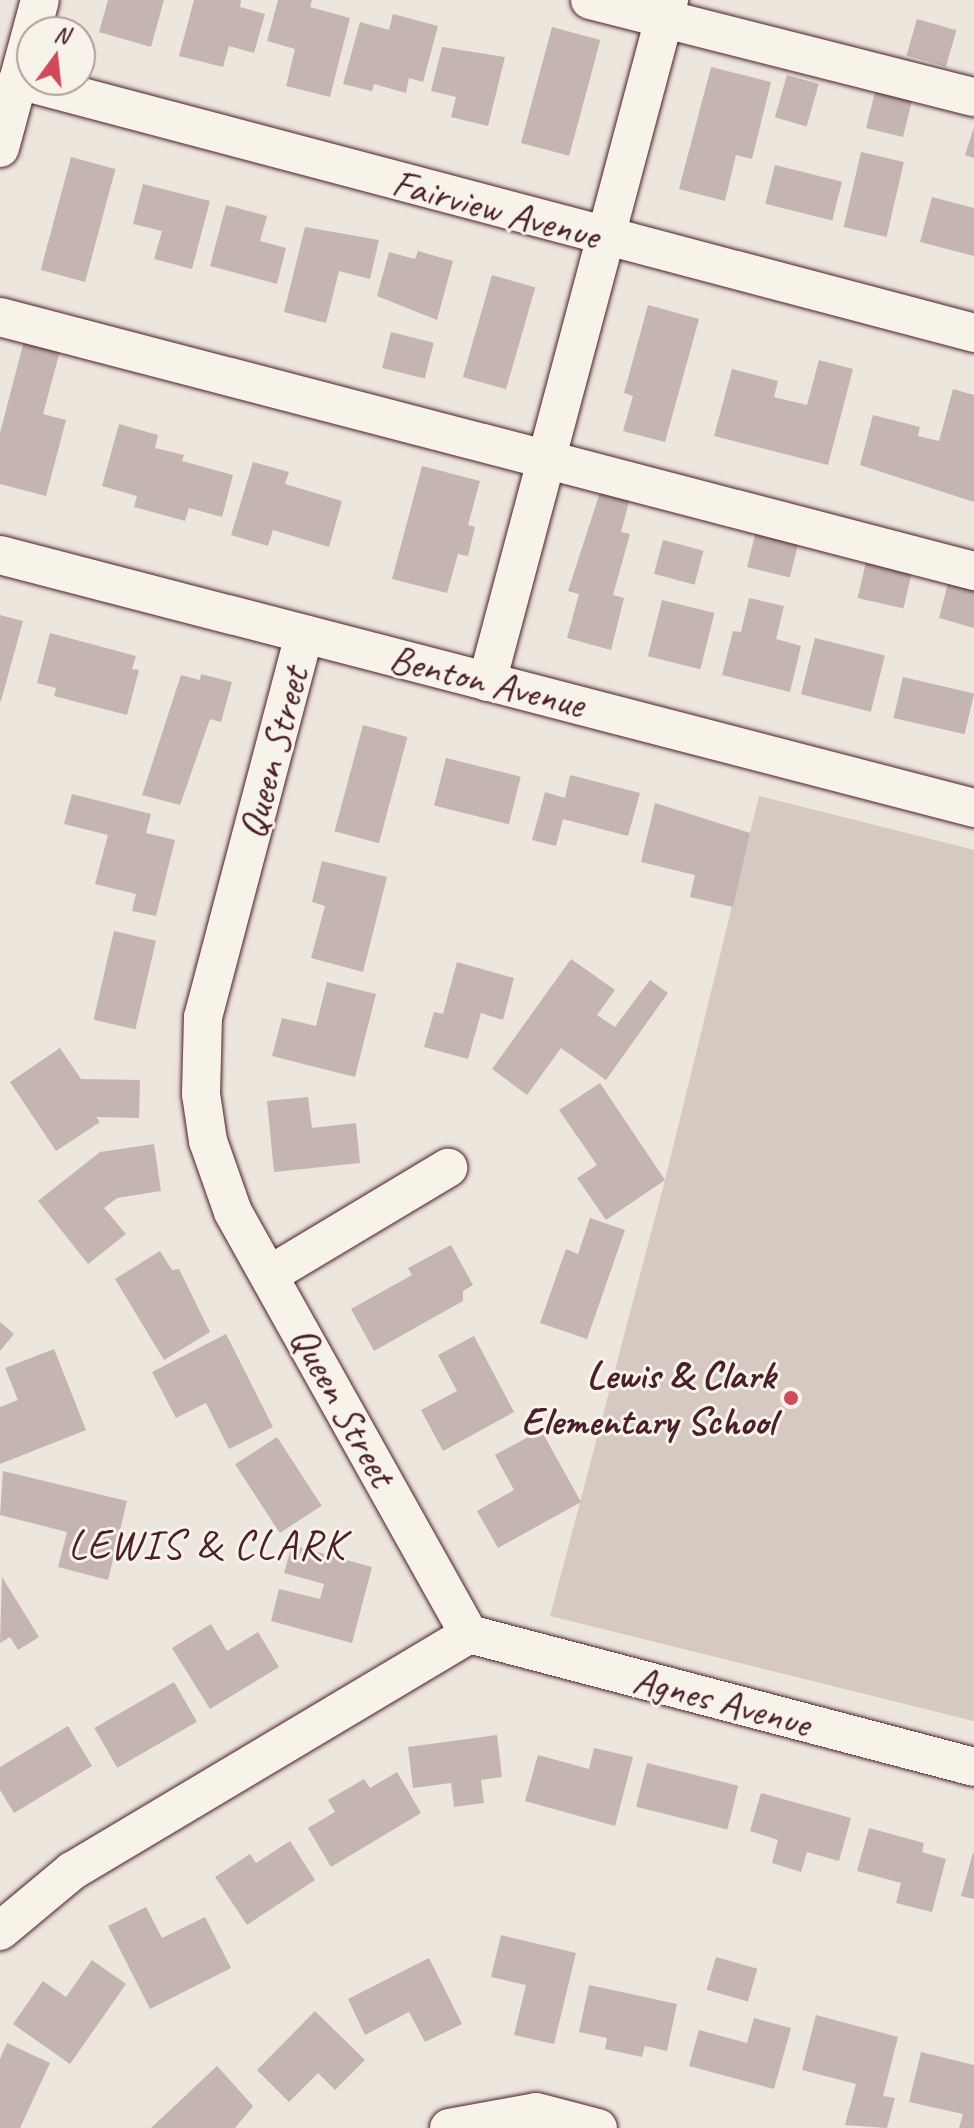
<!DOCTYPE html>
<html>
<head>
<meta charset="utf-8">
<style>
	body { margin:0 }
	#map { position:relative; width:974px; height:2128px; overflow:hidden; background:#ece6dd; font-family:Caveat,sans-serif }
	div>[style] { position:absolute }
	[style*='--x'] { left:calc(var(--x)*1px); top:calc(var(--y)*1px); width:calc(var(--w)*1px); rotate:calc(var(--a)*1deg) }
	.green>* { inset:0; background:#d5c9c2 }
	.building>* { inset:0; background:#c4b5b0; transform-origin:0 0 }
	.roads { filter:drop-shadow(0 0 2px #4a1f2b) drop-shadow(0 0 2px #4a1f2b) }
	.minor>* { height:38px; margin:-19px; padding:0 19px; transform-origin:19px; border-radius:19px; background:#f7f3e8 }
	.dots>* { width:22px; height:22px; translate:-50% -50%; box-sizing:border-box; border:4px solid #f7f3e8; border-radius:50% }
	span { translate:-50% -50%; white-space:nowrap; text-align:center; line-height:1.15; -webkit-text-stroke:6px #f7f3e8; paint-order:stroke }
	.street-label { font-size:40px; color:#4a1f2b }
	.poi-label { font-size:40px; color:#4a1f2b; font-weight:700 }
	.right { translate:-100% -50%; text-align:right }
	.neighbourhood-label { font-size:42px; color:#4a1f2b; letter-spacing:2px }
	.north { position:absolute; left:16px; top:16px; width:80px; height:80px; box-sizing:border-box; background:#f7f3e8; border:2px solid #b29e9c; border-radius:50%; rotate:15deg; font-size:22px; font-weight:700; line-height:32px; text-align:center; color:#4a1f2b }
	.north::after { content:''; display:block; margin:auto; width:28px; height:36px; background:#d1495b; clip-path:polygon(50% 0,100% 100%,50% 72%,0 100%) }
</style>
</head>
<body>
<div id="map">
	<div class="green">
		<div style="clip-path:polygon(759px 796px,974px 850px,974px 1721px,550px 1616px,665px 1180px)"></div>
	</div>
	<div class="building">
		<div style="clip-path:polygon(108px 0,164px 0,151px 47px,99px 32px)"></div>
		<div style="clip-path:polygon(194px 0,241px 0,240px 7px,265px 14px,254px 53px,229px 46px,223px 67px,179px 56px)"></div>
		<div style="clip-path:polygon(278px 0,312px 0,310px 7px,350px 18px,330px 97px,286px 86px,295px 49px,267px 41px)"></div>
		<div style="clip-path:polygon(393px 14px,438px 26px,423px 82px,409px 78px,406px 93px,374px 84px,372px 91px,343px 84px,360px 22px,389px 30px)"></div>
		<div style="left:917px;top:19px;width:41px;height:38px;rotate:16deg"></div>
		<div style="left:552px;top:27px;width:50px;height:120px;rotate:15deg"></div>
		<div style="clip-path:polygon(442px 47px,505px 57px,488px 126px,451px 117px,456px 97px,431px 91px)"></div>
		<div style="clip-path:polygon(711px 67px,771px 82px,752px 159px,736px 155px,725px 201px,679px 189px)"></div>
		<div style="left:787px;top:75px;width:33px;height:44px;rotate:16deg"></div>
		<div style="left:875px;top:92px;width:38px;height:37px;rotate:14deg"></div>
		<div style="clip-path:polygon(974px 127px,974px 158px,965px 155px)"></div>
		<div style="left:861px;top:152px;width:44px;height:77px;rotate:13deg"></div>
		<div style="left:71px;top:157px;width:46px;height:117px;rotate:15deg"></div>
		<div style="left:775px;top:165px;width:69px;height:40px;rotate:14deg"></div>
		<div style="clip-path:polygon(143px 184px,210px 201px,192px 269px,154px 259px,162px 231px,133px 224px)"></div>
		<div style="clip-path:polygon(932px 197px,974px 208px,974px 256px,920px 242px)"></div>
		<div style="clip-path:polygon(226px 205px,267px 216px,260px 241px,286px 248px,277px 284px,210px 266px)"></div>
		<div style="clip-path:polygon(305px 227px,379px 240px,370px 279px,339px 271px,326px 323px,284px 312px)"></div>
		<div style="clip-path:polygon(418px 251px,453px 261px,437px 320px,377px 296px,389px 252px,415px 259px)"></div>
		<div style="left:492px;top:275px;width:45px;height:106px;rotate:16deg"></div>
		<div style="clip-path:polygon(648px 305px,699px 319px,665px 442px,623px 431px,633px 396px,624px 393px)"></div>
		<div style="left:391px;top:332px;width:44px;height:37px;rotate:14deg"></div>
		<div style="clip-path:polygon(24px 341px,60px 351px,43px 414px,66px 420px,46px 496px,0 484px,0 433px)"></div>
		<div style="clip-path:polygon(819px 360px,853px 369px,828px 465px,714px 436px,732px 369px,778px 381px,774px 397px,807px 405px)"></div>
		<div style="clip-path:polygon(953px 389px,974px 395px,974px 502px,860px 465px,873px 415px,920px 427px,918px 436px,939px 441px)"></div>
		<div style="clip-path:polygon(119px 424px,158px 435px,155px 448px,184px 455px,182px 461px,233px 475px,222px 517px,189px 508px,185px 521px,134px 507px,137px 496px,102px 486px)"></div>
		<div style="clip-path:polygon(253px 462px,289px 472px,285px 484px,342px 501px,329px 547px,273px 530px,268px 546px,231px 535px)"></div>
		<div style="clip-path:polygon(422px 466px,480px 481px,468px 525px,475px 527px,468px 556px,458px 554px,447px 593px,392px 579px)"></div>
		<div style="clip-path:polygon(602px 486px,631px 494px,621px 532px,630px 534px,613px 595px,624px 598px,611px 650px,567px 638px,579px 594px,568px 591px)"></div>
		<div style="left:756px;top:531px;width:44px;height:37px;rotate:14deg"></div>
		<div style="left:663px;top:540px;width:42px;height:35px;rotate:15deg"></div>
		<div style="left:866px;top:562px;width:47px;height:37px;rotate:13deg"></div>
		<div style="clip-path:polygon(948px 583px,974px 590px,974px 628px,939px 618px)"></div>
		<div style="clip-path:polygon(749px 598px,784px 606px,776px 639px,801px 646px,790px 692px,722px 675px,733px 631px,741px 632px)"></div>
		<div style="left:662px;top:600px;width:54px;height:58px;rotate:14deg"></div>
		<div style="clip-path:polygon(0 615px,23px 621px,1px 701px,0 701px)"></div>
		<div style="clip-path:polygon(50px 633px,136px 656px,132px 669px,139px 670px,127px 715px,54px 696px,56px 688px,37px 683px)"></div>
		<div style="left:815px;top:638px;width:72px;height:58px;rotate:14deg"></div>
		<div style="clip-path:polygon(201px 674px,232px 682px,221px 722px,210px 719px,180px 805px,142px 795px,181px 675px,200px 680px)"></div>
		<div style="left:903px;top:677px;width:73px;height:42px;rotate:13deg"></div>
		<div style="left:363px;top:725px;width:46px;height:110px;rotate:15deg"></div>
		<div style="left:446px;top:758px;width:77px;height:49px;rotate:14deg"></div>
		<div style="clip-path:polygon(570px 775px,640px 793px,628px 836px,563px 819px,556px 846px,532px 840px,545px 792px,565px 798px)"></div>
		<div style="clip-path:polygon(72px 794px,151px 814px,146px 833px,175px 840px,156px 916px,132px 911px,136px 894px,95px 884px,108px 835px,64px 824px)"></div>
		<div style="clip-path:polygon(655px 803px,750px 833px,733px 907px,690px 897px,695px 875px,641px 862px)"></div>
		<div style="clip-path:polygon(322px 861px,387px 877px,363px 972px,311px 958px,325px 906px,312px 902px)"></div>
		<div style="left:114px;top:931px;width:43px;height:91px;rotate:13deg"></div>
		<div style="clip-path:polygon(571px 959px,615px 990px,597px 1015px,615px 1027px,650px 980px,668px 993px,606px 1080px,561px 1048px,527px 1095px,492px 1069px)"></div>
		<div style="clip-path:polygon(457px 962px,514px 978px,503px 1020px,481px 1013px,468px 1059px,424px 1047px,434px 1012px,443px 1014px)"></div>
		<div style="clip-path:polygon(327px 982px,376px 994px,355px 1077px,272px 1056px,282px 1018px,316px 1026px)"></div>
		<div style="clip-path:polygon(60px 1048px,81px 1079px,140px 1080px,139px 1118px,96px 1117px,100px 1122px,56px 1151px,10px 1082px)"></div>
		<div style="clip-path:polygon(600px 1083px,665px 1180px,606px 1220px,577px 1178px,597px 1165px,559px 1110px)"></div>
		<div style="clip-path:polygon(308px 1097px,312px 1128px,356px 1123px,360px 1163px,274px 1172px,267px 1101px)"></div>
		<div style="clip-path:polygon(154px 1144px,161px 1191px,117px 1198px,104px 1208px,126px 1234px,88px 1264px,38px 1201px,100px 1152px)"></div>
		<div style="clip-path:polygon(590px 1218px,625px 1230px,587px 1339px,540px 1323px,566px 1249px,578px 1254px)"></div>
		<div style="clip-path:polygon(451px 1245px,473px 1285px,463px 1291px,463px 1301px,374px 1351px,351px 1309px,412px 1275px,408px 1268px)"></div>
		<div style="clip-path:polygon(160px 1251px,172px 1270px,179px 1269px,210px 1332px,164px 1360px,115px 1279px)"></div>
		<div style="clip-path:polygon(0 1322px,14px 1334px,0 1351px)"></div>
		<div style="clip-path:polygon(226px 1334px,273px 1427px,229px 1449px,206px 1403px,176px 1418px,152px 1372px)"></div>
		<div style="clip-path:polygon(474px 1336px,514px 1412px,443px 1451px,421px 1410px,457px 1391px,438px 1355px)"></div>
		<div style="clip-path:polygon(54px 1349px,86px 1430px,0 1464px,0 1407px,18px 1400px,5px 1368px)"></div>
		<div style="clip-path:polygon(541px 1430px,581px 1502px,498px 1548px,477px 1511px,514px 1490px,495px 1455px)"></div>
		<div style="left:277px;top:1437px;width:82px;height:50px;rotate:57deg"></div>
		<div style="clip-path:polygon(3px 1471px,127px 1501px,108px 1580px,58px 1567px,67px 1532px,0 1515px)"></div>
		<div style="clip-path:polygon(292px 1545px,372px 1567px,352px 1643px,271px 1621px,279px 1589px,320px 1599px,324px 1584px,284px 1573px)"></div>
		<div style="clip-path:polygon(2px 1577px,39px 1637px,18px 1650px,10px 1637px,0 1643px)"></div>
		<div style="clip-path:polygon(211px 1624px,227px 1651px,258px 1632px,279px 1667px,210px 1709px,172px 1648px)"></div>
		<div style="left:174px;top:1682px;width:46px;height:92px;rotate:60deg"></div>
		<div style="clip-path:polygon(68px 1726px,92px 1766px,14px 1813px,0 1790px,0 1767px)"></div>
		<div style="clip-path:polygon(497px 1735px,502px 1777px,481px 1780px,484px 1803px,454px 1807px,451px 1783px,413px 1788px,408px 1747px)"></div>
		<div style="clip-path:polygon(594px 1748px,633px 1757px,615px 1826px,525px 1801px,538px 1755px,589px 1769px)"></div>
		<div style="left:647px;top:1763px;width:94px;height:45px;rotate:14deg"></div>
		<div style="clip-path:polygon(397px 1772px,421px 1813px,331px 1867px,308px 1828px,335px 1812px,328px 1800px,364px 1779px,370px 1788px)"></div>
		<div style="clip-path:polygon(761px 1793px,851px 1818px,839px 1861px,807px 1852px,801px 1872px,772px 1863px,778px 1840px,750px 1831px)"></div>
		<div style="clip-path:polygon(869px 1828px,924px 1843px,922px 1852px,946px 1859px,932px 1912px,896px 1903px,901px 1883px,857px 1871px)"></div>
		<div style="clip-path:polygon(290px 1841px,315px 1880px,247px 1925px,215px 1877px,250px 1854px,256px 1863px)"></div>
		<div style="clip-path:polygon(973px 1853px,974px 1853px,974px 1899px,961px 1896px)"></div>
		<div style="clip-path:polygon(146px 1907px,162px 1938px,205px 1917px,231px 1968px,150px 2009px,108px 1926px)"></div>
		<div style="clip-path:polygon(501px 1935px,576px 1953px,554px 2044px,514px 2035px,526px 1985px,491px 1977px)"></div>
		<div style="left:716px;top:1957px;width:43px;height:34px;rotate:16deg"></div>
		<div style="clip-path:polygon(429px 1958px,462px 2024px,425px 2042px,409px 2012px,365px 2035px,348px 1999px)"></div>
		<div style="clip-path:polygon(92px 1960px,126px 1984px,70px 2064px,13px 2024px,43px 1981px,66px 1997px)"></div>
		<div style="clip-path:polygon(589px 1985px,677px 2004px,667px 2051px,645px 2046px,642px 2057px,605px 2049px,607px 2038px,579px 2032px)"></div>
		<div style="clip-path:polygon(315px 2011px,365px 2060px,335px 2090px,318px 2073px,289px 2102px,257px 2070px)"></div>
		<div style="clip-path:polygon(816px 2015px,898px 2037px,883px 2096px,895px 2098px,887px 2128px,845px 2125px,856px 2084px,802px 2070px)"></div>
		<div style="clip-path:polygon(754px 2018px,791px 2028px,774px 2089px,689px 2066px,699px 2030px,747px 2043px)"></div>
		<div style="clip-path:polygon(7px 2043px,50px 2063px,20px 2128px,0 2128px,0 2059px)"></div>
		<div style="clip-path:polygon(921px 2052px,974px 2065px,974px 2128px,959px 2128px,963px 2114px,909px 2102px)"></div>
		<div style="clip-path:polygon(217px 2066px,253px 2106px,235px 2128px,151px 2128px)"></div>
	</div>
	<div class="roads">
		<div class="minor">
			<div style="--x:590;--y:0;--w:396;--a:14.2"></div>
			<div style="--x:18;--y:80;--w:989;--a:14.82"></div>
			<div style="--x:0;--y:148;--w:153;--a:-74.9"></div>
			<div style="--x:0;--y:317;--w:1007;--a:14.62"></div>
			<div style="--x:0;--y:555;--w:1006;--a:14.56"></div>
			<div style="--x:304;--y:635;--w:395;--a:104.8"></div>
			<div style="--x:203;--y:1017;--w:77;--a:91.5"></div>
			<div style="--x:201;--y:1094;--w:48;--a:81.5"></div>
			<div style="--x:208;--y:1141;--w:75;--a:70.6"></div>
			<div style="--x:233;--y:1212;--w:484;--a:60.8"></div>
			<div style="--x:487;--y:682;--w:706;--a:-75.06"></div>
			<div style="--x:269;--y:1275;--w:209;--a:-30.9"></div>
			<div style="--x:469;--y:1634;--w:522;--a:14.75"></div>
			<div style="--x:0;--y:1931;--w:94;--a:-39.8"></div>
			<div style="--x:72;--y:1871;--w:462;--a:-30.8"></div>
			<div style="--x:449;--y:2128;--w:88;--a:-10.4"></div>
			<div style="--x:536;--y:2112;--w:64;--a:14.5"></div>
		</div>
	</div>
	<div class="dots">
		<div style="left:791px;top:1398px;background:#d1495b"></div>
	</div>
	<div class="street-label">
		<span style="left:496px;top:209px;rotate:15deg">Fairview Avenue</span>
		<span style="left:487px;top:681px;rotate:14deg">Benton Avenue</span>
		<span style="left:273px;top:753px;rotate:-75deg">Queen Street</span>
		<span style="left:343px;top:1406px;rotate:61deg">Queen Street</span>
		<span style="left:722px;top:1701px;rotate:15deg">Agnes Avenue</span>
	</div>
	<div class="poi-label">
		<span class="right" style="left:775px;top:1398px">Lewis &amp; Clark<br>Elementary School</span>
	</div>
	<div class="neighbourhood-label">
		<span style="left:207px;top:1545px">LEWIS &amp; CLARK</span>
	</div>
	<div class="north">N</div>
</div>
</body>
</html>
